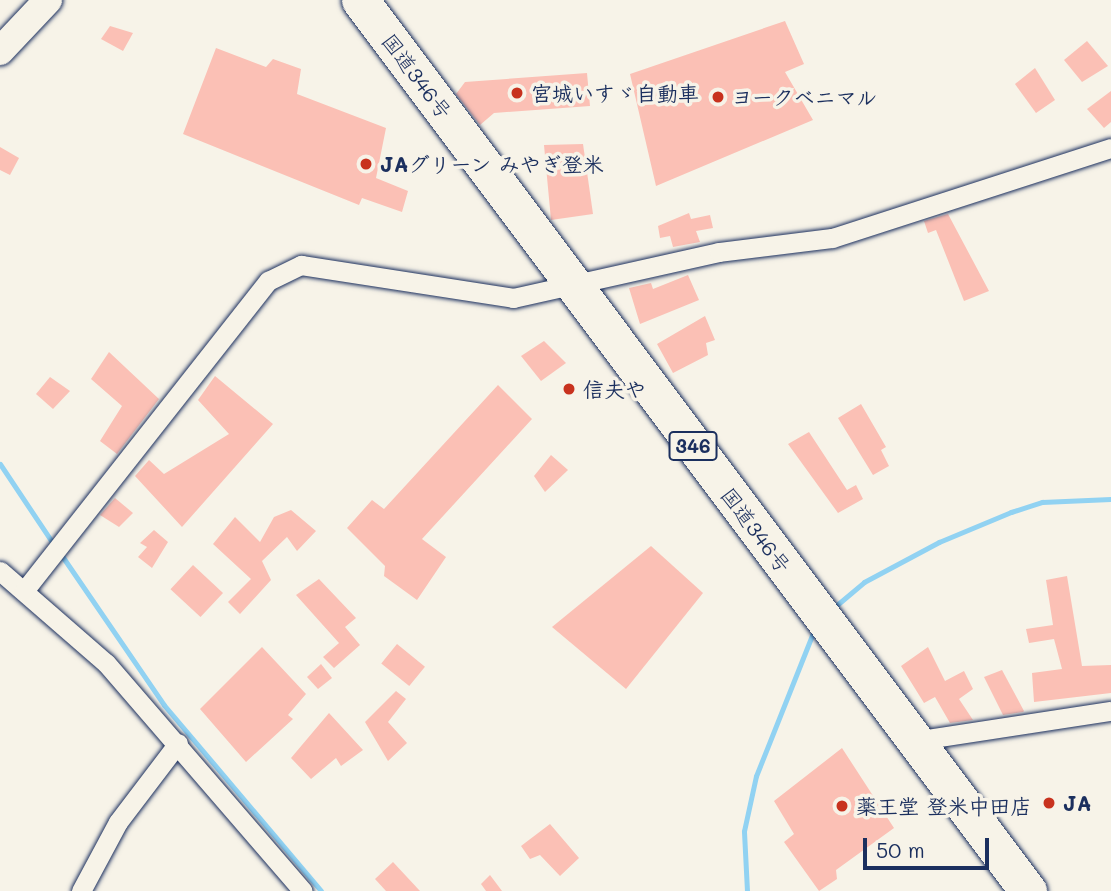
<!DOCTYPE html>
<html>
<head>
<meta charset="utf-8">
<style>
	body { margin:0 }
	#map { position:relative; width:1111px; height:891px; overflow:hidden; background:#f7f3e8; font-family:Mali,"Klee One",sans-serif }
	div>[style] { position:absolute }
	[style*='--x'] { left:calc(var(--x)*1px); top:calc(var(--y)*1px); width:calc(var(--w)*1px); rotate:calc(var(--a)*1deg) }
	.stream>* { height:5px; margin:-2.5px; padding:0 2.5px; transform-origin:2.5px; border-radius:2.5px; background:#91d2f2 }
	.building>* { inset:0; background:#fbc0b5; transform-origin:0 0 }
	.roads { filter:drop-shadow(0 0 2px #1b2f5e) drop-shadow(0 0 2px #1b2f5e) }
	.street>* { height:19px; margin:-9.5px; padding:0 9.5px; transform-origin:9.5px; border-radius:9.5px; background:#f7f3e8 }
	.secondary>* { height:28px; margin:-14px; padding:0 14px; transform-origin:14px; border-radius:14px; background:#f7f3e8 }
	.highway>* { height:37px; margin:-18.5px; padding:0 18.5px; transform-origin:18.5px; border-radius:18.5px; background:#f7f3e8 }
	.dots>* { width:19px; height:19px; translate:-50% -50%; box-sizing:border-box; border:4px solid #f7f3e8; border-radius:50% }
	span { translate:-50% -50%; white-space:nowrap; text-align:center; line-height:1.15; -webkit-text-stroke:7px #f7f3e8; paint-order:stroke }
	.shield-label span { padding:2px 5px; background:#f7f3e8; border:2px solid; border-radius:5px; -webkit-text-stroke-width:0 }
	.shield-label { font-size:19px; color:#1b2f5e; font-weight:700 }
	.street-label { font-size:21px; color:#1b2f5e }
	.poi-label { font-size:21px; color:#1b2f5e; font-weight:700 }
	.left { translate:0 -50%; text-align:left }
	.scale { position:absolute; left:863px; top:838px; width:126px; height:32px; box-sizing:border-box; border:4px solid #1b2f5e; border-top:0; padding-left:9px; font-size:21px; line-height:24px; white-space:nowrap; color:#1b2f5e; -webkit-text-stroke:5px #f7f3e8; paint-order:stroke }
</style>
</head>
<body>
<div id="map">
	<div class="stream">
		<div style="--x:0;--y:464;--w:97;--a:56.3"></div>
		<div style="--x:60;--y:553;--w:184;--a:55.6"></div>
		<div style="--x:164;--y:705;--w:243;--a:49.8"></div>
		<div style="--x:838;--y:604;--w:34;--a:-40"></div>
		<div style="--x:864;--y:582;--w:85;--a:-28.1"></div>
		<div style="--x:939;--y:542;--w:78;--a:-22.6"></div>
		<div style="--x:1011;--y:512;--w:33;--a:-18"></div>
		<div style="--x:1042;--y:502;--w:69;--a:-2.5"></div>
		<div style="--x:747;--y:891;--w:60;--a:-92.9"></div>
		<div style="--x:744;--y:831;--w:56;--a:-77.7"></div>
		<div style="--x:756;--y:776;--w:152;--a:-68.3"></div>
	</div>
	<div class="building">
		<div style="clip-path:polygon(785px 21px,804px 64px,785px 72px,813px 120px,656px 186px,630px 74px)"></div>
		<div style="clip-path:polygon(110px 26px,133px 33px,123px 51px,101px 39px)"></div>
		<div style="clip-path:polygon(1087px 41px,1108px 66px,1082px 82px,1064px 60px)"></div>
		<div style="clip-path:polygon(216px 48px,266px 67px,273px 59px,301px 69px,297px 94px,386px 128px,376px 178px,408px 191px,402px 212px,362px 198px,359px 205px,183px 134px)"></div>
		<div style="clip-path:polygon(1035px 68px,1055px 100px,1036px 113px,1015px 84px)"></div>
		<div style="clip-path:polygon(587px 73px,590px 106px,494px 113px,480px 125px,456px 94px,465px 82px)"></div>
		<div style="clip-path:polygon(1111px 91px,1111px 122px,1104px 128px,1087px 109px)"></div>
		<div style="clip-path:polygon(583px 144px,593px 214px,551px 220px,544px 145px)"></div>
		<div style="clip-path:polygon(0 147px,19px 158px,10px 175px,0 170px)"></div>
		<div style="clip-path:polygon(689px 213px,691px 219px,710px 215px,713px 228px,696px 231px,700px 242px,673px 247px,670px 236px,660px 238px,658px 226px)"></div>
		<div style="clip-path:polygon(948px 214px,989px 291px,964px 301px,936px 230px,928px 233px,924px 221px)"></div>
		<div style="clip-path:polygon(688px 275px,699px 300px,640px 324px,629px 288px,651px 283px,653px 289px)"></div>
		<div style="clip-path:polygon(705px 316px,715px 340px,706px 343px,708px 355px,673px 373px,657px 344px)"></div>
		<div style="clip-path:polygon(544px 341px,566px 363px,541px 381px,521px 356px)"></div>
		<div style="clip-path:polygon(109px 352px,159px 399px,117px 454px,100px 441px,122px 406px,91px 379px)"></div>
		<div style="clip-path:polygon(215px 376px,273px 424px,182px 527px,135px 476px,149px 460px,164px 474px,229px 434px,198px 400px)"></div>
		<div style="clip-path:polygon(50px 377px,70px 391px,53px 409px,36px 394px)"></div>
		<div style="clip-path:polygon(498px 385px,532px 419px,422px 539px,446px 557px,417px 600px,384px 576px,385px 566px,347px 528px,372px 500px,384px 509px)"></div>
		<div style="clip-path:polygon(861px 404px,886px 447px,881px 450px,889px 466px,873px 475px,838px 418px)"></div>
		<div style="clip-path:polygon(809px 432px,847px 490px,856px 485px,863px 499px,838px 513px,788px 444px)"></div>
		<div style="clip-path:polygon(551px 455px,568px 470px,545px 492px,534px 476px)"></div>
		<div style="clip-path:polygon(115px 498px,133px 513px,119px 527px,100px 515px)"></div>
		<div style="clip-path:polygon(291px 510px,316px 531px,297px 551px,287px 537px,262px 561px,271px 580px,240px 614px,228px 602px,251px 579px,213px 544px,235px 517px,260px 542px,274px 517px)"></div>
		<div style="clip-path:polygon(154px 530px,168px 542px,152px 568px,138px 557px,147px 547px,140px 543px)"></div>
		<div style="clip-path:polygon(651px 546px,703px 593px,626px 689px,552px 627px)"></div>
		<div style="left:193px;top:565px;width:41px;height:33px;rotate:43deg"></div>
		<div style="clip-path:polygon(1067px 576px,1082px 666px,1111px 665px,1111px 693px,1034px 702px,1032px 673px,1062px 669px,1054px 639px,1029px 643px,1026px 629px,1053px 625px,1046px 580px)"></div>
		<div style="clip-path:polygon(319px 579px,356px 618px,345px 627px,360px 645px,334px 668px,323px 657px,339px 643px,296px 595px)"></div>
		<div style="left:397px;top:644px;width:36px;height:25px;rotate:39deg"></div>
		<div style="clip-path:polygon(262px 647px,306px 694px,288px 715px,293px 719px,246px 762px,200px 709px)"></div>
		<div style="clip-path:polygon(928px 647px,945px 681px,964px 671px,973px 689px,959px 699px,973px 720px,950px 723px,935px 697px,924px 703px,901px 666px)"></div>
		<div style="clip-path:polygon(321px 664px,332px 678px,318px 689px,307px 677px)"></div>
		<div style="clip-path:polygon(1002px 670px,1024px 711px,1023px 712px,1003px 715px,984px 677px)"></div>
		<div style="clip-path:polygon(396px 691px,406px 699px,388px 722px,407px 743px,388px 761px,365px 722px)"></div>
		<div style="clip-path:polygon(329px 713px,363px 750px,341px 766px,336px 758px,311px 779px,291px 758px)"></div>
		<div style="clip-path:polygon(842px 748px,894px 828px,836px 870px,837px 879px,819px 891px,784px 842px,794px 834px,774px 801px)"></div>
		<div style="clip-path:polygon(550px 824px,579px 858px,560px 876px,540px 855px,530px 859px,521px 846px)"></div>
		<div style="clip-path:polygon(393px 862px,420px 891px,386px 891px,375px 879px)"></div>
		<div style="clip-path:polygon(490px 875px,502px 891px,486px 891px,481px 884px)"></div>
	</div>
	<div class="roads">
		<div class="street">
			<div style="--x:0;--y:571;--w:140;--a:41"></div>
			<div style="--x:106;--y:663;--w:301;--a:49.2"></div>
			<div style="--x:24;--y:591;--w:395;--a:-51.8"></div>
			<div style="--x:268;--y:281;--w:37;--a:-26"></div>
			<div style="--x:301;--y:265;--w:215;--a:8.8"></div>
			<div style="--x:513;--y:298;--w:211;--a:-12.6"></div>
			<div style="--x:719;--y:252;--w:114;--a:-7.1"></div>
			<div style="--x:832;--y:238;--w:293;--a:-17.9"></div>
			<div style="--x:914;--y:741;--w:199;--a:-8.7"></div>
			<div style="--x:81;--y:891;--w:78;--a:-61.8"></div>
			<div style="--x:118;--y:822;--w:99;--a:-52.8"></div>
		</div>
		<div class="secondary">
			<div style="--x:0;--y:51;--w:70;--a:-46.7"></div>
		</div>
		<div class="highway">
			<div style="--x:360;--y:0;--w:1114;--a:53.14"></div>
		</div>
	</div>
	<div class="dots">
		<div style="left:517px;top:93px;background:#c8321e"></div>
		<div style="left:718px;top:97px;background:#c8321e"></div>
		<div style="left:366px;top:164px;background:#c8321e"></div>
		<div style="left:569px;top:389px;background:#c8321e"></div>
		<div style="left:1049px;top:803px;background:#c8321e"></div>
		<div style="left:842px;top:806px;background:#c8321e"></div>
	</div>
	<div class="shield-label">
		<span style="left:693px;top:446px">346</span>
	</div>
	<div class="street-label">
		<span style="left:417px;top:76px;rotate:53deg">国道346号</span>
		<span style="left:756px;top:530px;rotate:53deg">国道346号</span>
	</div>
	<div class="poi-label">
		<span class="left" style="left:531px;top:93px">宮城いすゞ自動車</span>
		<span class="left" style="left:732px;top:97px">ヨークベニマル</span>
		<span class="left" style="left:380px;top:164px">JAグリーン みやぎ登米</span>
		<span class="left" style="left:583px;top:389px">信夫や</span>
		<span class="left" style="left:1063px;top:803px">JA</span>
		<span class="left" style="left:856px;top:806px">薬王堂 登米中田店</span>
	</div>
	<div class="scale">50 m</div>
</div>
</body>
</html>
